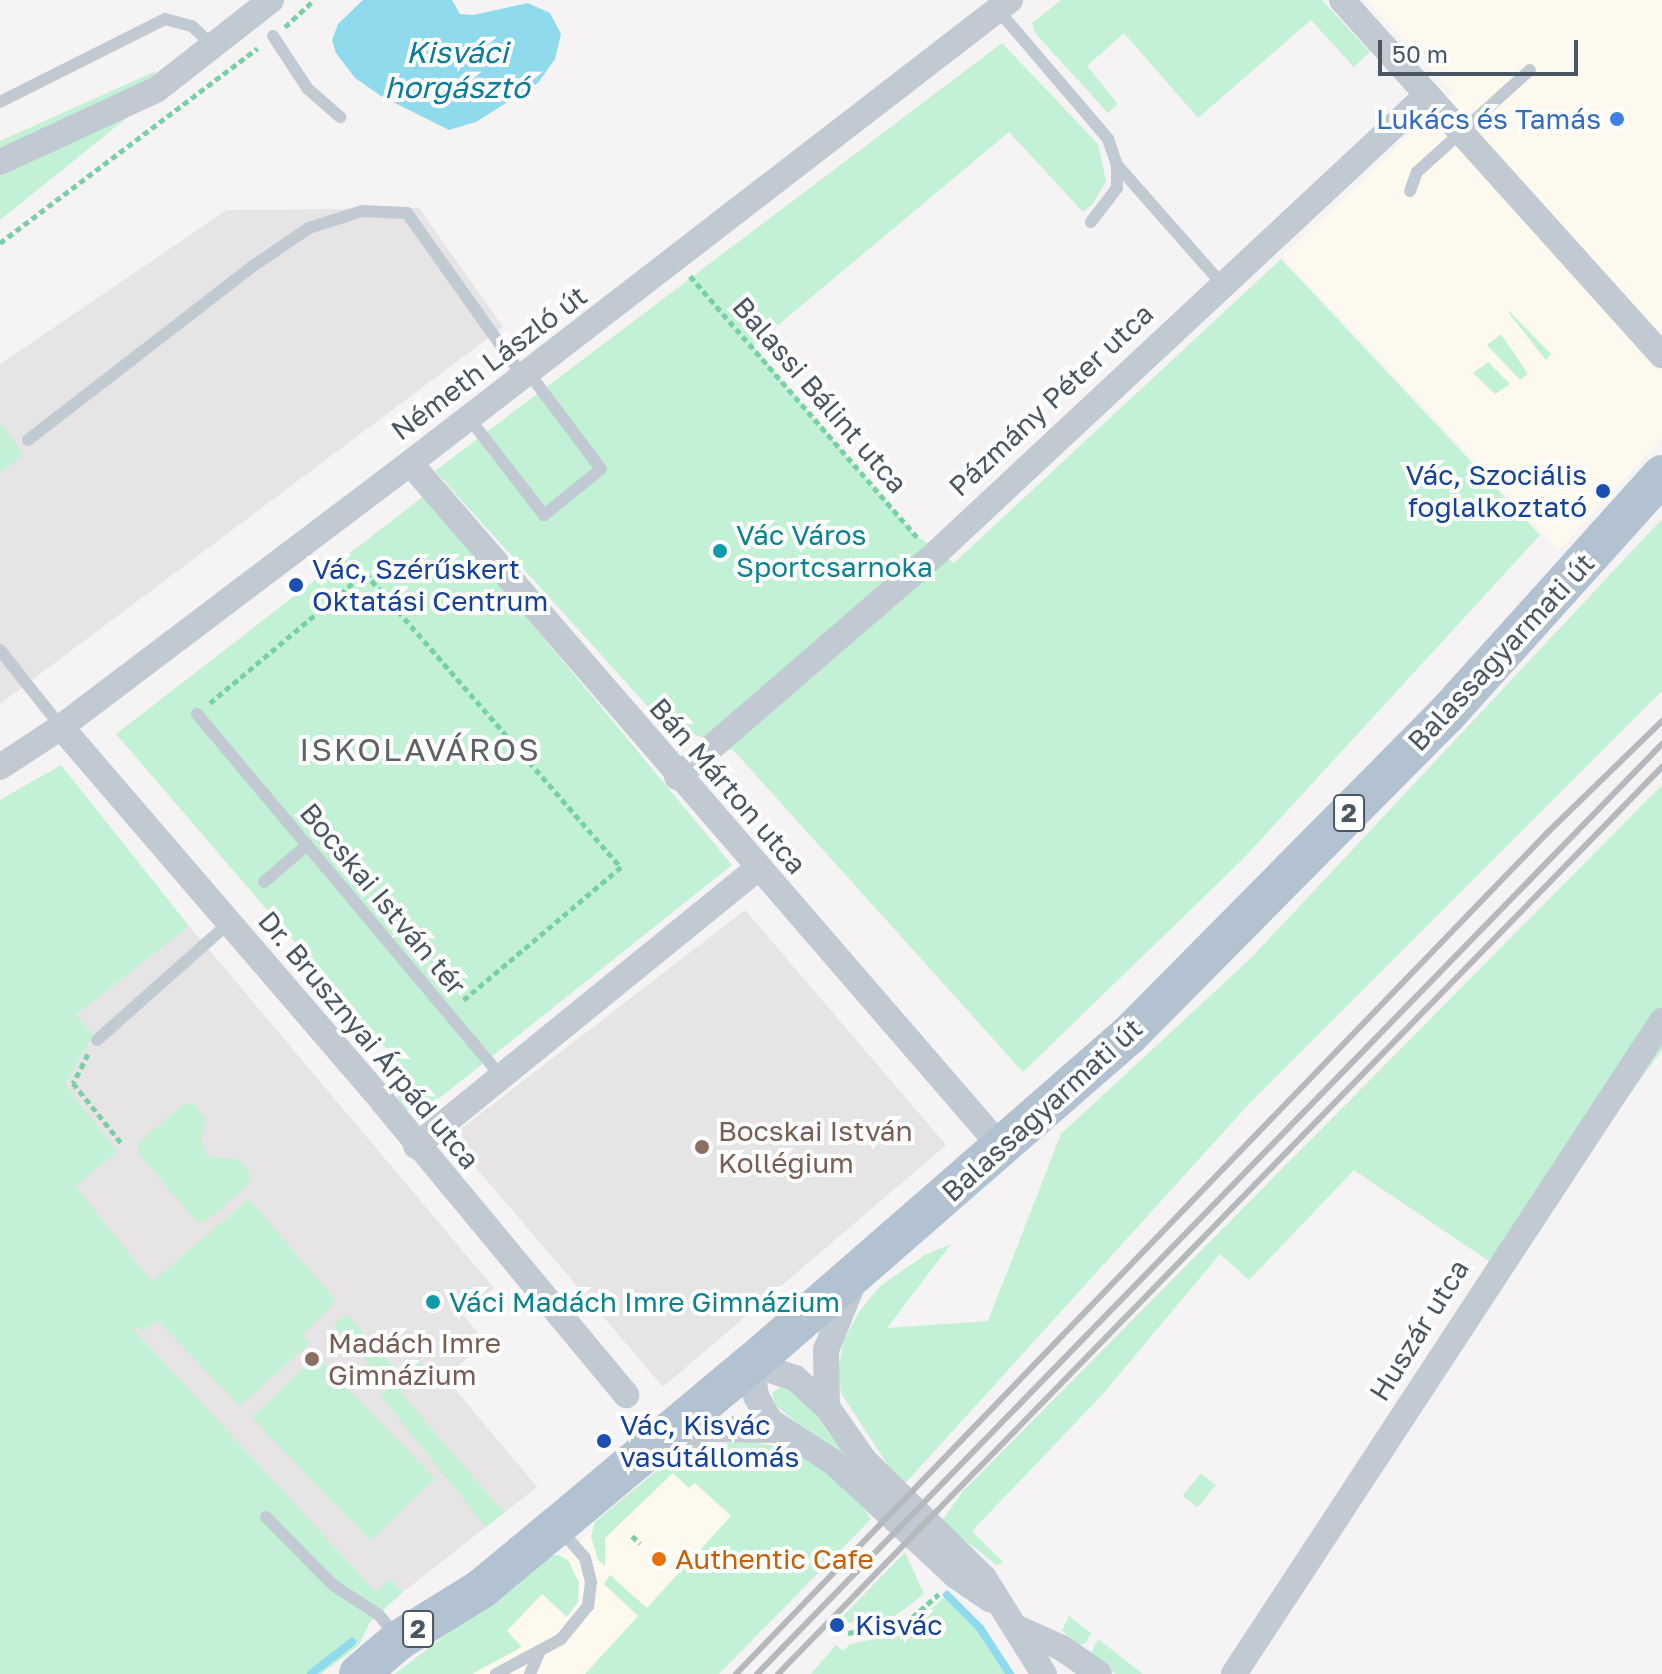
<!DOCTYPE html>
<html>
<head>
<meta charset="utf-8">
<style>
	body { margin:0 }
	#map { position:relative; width:1662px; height:1674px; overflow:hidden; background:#f5f3f3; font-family:"Golos Text",sans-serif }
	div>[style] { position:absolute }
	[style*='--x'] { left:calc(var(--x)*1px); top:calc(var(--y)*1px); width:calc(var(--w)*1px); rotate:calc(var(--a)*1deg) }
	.commercial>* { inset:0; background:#fdf9ef }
	.education>* { inset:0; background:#e6e4e5 }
	.green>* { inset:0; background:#c3f1d5; transform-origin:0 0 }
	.water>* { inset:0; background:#90daee }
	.stream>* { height:8px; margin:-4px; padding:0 4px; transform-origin:4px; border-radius:4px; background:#90daee }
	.path>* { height:5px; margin-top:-2.5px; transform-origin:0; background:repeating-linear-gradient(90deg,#7ad0a6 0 6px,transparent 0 10px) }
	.lane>* { height:12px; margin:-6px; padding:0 6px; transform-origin:6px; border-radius:6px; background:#c1cad2 }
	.street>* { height:26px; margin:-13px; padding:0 13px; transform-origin:13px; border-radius:13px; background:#c1cad2 }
	.primary>* { height:40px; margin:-20px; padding:0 20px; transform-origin:20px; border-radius:20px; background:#b3c2d1 }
	.rail>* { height:6px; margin:-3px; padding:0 3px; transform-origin:3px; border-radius:3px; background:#b5b8bd }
	.dots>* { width:22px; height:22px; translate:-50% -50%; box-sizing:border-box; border:4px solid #fff; border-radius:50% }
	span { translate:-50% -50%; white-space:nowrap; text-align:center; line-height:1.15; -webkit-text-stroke:8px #fff; paint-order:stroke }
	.shield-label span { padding:2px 6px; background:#fff; border:2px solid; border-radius:6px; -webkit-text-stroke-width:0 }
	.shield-label { font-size:26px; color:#4a5661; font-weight:700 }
	.shop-label { font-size:28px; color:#366cbe }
	.right { translate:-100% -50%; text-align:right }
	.street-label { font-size:28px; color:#4a5661 }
	.transit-label { font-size:28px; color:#164399 }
	.left { translate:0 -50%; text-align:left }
	.culture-label { font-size:28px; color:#0d838f }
	.education-label { font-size:28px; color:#785e54 }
	.food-label { font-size:28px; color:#c56008 }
	.water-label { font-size:30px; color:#0c7c9b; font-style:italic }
	.quarter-label { font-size:32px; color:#5f6368; letter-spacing:2px }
	.scale { position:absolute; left:1378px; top:40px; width:200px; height:36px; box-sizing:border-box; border:4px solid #4a5661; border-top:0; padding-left:10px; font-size:24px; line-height:28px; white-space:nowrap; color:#4a5661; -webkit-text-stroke:6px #fff; paint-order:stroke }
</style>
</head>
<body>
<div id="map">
	<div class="commercial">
		<div style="clip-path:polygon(1365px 0,1662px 0,1662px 438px,1559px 550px,1282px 257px,1454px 92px)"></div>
		<div style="clip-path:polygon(677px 1464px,731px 1516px,585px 1674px,412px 1674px)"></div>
	</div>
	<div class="education">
		<div style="clip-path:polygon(419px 208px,503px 327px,0 704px,0 364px,227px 210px)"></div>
		<div style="clip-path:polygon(745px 910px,946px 1145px,663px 1387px,461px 1150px,462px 1128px)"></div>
		<div style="clip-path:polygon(189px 926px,494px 1288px,463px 1315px,486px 1342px,445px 1377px,537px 1487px,403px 1592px,391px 1579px,377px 1593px,128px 1326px,0 1075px)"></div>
	</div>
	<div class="green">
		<div style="clip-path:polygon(1061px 0,1322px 0,1370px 52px,1354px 67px,1311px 20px,1198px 118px,1124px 33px,1087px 66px,1118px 104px,1108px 113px,1035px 33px,1032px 23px)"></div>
		<div style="clip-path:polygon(1002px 43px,1098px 144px,1106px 181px,1093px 204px,1083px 212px,1009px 132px,753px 346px,912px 532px,954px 563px,1281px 259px,1540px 535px,1243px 859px,1023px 1072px,734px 751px,660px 720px,435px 471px)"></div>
		<div style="clip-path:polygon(156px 71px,128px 117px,0 220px,0 141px)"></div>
		<div style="clip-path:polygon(1509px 311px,1551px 354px,1546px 360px,1508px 312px)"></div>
		<div style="clip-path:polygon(1501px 334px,1528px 374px,1520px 380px,1487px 345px)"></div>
		<div style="clip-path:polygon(1488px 362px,1510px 384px,1495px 394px,1473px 373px)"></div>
		<div style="clip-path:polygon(0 423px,24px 454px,0 473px)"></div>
		<div style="clip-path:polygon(425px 495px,732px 865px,422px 1112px,407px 1110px,396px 1098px,413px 1080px,116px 734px)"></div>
		<div style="clip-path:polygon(1662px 519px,1662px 691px,1248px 1105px,902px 1487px,841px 1393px,838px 1372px,843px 1342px,859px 1312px,880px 1286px,925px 1255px,951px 1244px,887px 1328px,988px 1321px,1061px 1134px,1251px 958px)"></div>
		<div style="clip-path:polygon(61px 765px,189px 926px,76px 1015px,93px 1035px,65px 1084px,117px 1152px,75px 1186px,152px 1282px,249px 1199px,336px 1301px,302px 1335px,309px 1344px,240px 1406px,157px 1320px,144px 1330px,131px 1327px,376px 1592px,391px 1579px,403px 1592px,370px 1622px,359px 1645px,321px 1674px,0 1674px,0 800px)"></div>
		<div style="clip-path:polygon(1662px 785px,1662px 1050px,1502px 1270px,1354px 1170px,1249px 1280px,1220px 1254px,1102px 1395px,972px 1531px,1003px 1562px,997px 1565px,941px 1522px,963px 1491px)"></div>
		<div style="clip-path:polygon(184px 1104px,194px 1104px,206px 1120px,201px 1140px,207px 1157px,238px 1159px,250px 1173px,248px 1185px,207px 1220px,197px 1222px,138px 1153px,139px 1142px)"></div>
		<div style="clip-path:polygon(347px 1314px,394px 1368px,383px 1379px,333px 1325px)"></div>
		<div style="left:316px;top:1356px;width:171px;height:89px;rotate:46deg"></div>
		<div style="clip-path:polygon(417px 1361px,425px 1369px,400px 1392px,504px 1513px,486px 1527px,380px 1395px)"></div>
		<div style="clip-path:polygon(784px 1385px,805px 1398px,829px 1434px,892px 1497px,776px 1406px,772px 1393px)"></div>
		<div style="clip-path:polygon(743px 1440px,793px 1450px,847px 1485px,871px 1519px,719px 1674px,585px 1674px,638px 1616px,604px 1584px,610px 1575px,647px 1608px,731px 1516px,695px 1483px,689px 1488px,673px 1473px,605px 1538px,605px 1566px,598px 1560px,591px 1537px,595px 1522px,678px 1453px)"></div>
		<div style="left:1201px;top:1473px;width:19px;height:29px;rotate:39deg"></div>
		<div style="clip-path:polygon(905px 1552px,924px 1594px,895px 1616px,847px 1623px,842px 1617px)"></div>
		<div style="clip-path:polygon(558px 1555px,568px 1560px,579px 1583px,578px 1602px,567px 1617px,542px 1594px,507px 1631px,522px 1647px,472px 1674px,395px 1674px,548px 1556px)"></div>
		<div style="clip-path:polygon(947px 1595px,980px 1628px,1011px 1674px,811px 1674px,836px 1645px,843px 1651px,850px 1644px,904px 1633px)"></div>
		<div style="clip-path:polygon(1069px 1616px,1091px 1633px,1086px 1643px,1080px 1645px,1062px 1631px)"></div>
		<div style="clip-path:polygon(1098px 1639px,1143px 1674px,1116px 1674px,1090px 1656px)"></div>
	</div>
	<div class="water">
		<div style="clip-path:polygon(363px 0,452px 0,460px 14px,473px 15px,528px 3px,550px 13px,561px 34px,555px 59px,538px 83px,476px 122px,449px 130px,381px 96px,355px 78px,336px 53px,332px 40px,338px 24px)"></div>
	</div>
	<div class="stream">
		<div style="--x:947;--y:1595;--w:47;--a:45"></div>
		<div style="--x:980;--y:1628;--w:55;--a:56.9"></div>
		<div style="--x:311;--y:1674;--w:52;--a:-38"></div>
	</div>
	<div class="path">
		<div style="--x:285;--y:27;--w:40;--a:-43"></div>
		<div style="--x:0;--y:243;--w:323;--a:-37.1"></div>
		<div style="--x:690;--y:276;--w:346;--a:49"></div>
		<div style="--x:210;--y:703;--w:202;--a:-40"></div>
		<div style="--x:365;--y:573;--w:390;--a:49"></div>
		<div style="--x:621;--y:867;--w:209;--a:139.8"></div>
		<div style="--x:88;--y:1054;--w:33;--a:117"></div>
		<div style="--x:73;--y:1083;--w:78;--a:51.2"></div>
		<div style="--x:632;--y:1536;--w:11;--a:41"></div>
		<div style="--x:848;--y:1633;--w:58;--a:-9"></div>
		<div style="--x:905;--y:1624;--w:45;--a:-41.4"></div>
	</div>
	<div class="lane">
		<div style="--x:998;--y:10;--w:170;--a:49.5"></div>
		<div style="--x:1108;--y:139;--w:28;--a:71"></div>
		<div style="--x:1117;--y:165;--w:23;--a:90"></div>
		<div style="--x:1117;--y:188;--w:43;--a:127.4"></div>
		<div style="--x:273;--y:36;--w:64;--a:56.6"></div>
		<div style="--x:308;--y:89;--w:43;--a:41.2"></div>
		<div style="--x:0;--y:102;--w:185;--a:-26.7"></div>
		<div style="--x:165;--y:19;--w:28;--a:15"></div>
		<div style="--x:192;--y:26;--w:28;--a:44"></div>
		<div style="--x:1117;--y:165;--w:159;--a:48.6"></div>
		<div style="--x:1410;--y:191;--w:20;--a:-70"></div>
		<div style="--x:1417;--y:172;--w:152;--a:-42.1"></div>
		<div style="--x:469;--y:418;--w:123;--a:52.3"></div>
		<div style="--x:544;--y:515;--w:73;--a:-38.9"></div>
		<div style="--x:601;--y:469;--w:120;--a:-126.9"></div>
		<div style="--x:28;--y:440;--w:284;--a:-37.7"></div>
		<div style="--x:253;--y:266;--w:68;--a:-34.2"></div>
		<div style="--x:309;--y:228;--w:56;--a:-17.8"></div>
		<div style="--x:362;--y:211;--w:45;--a:2.5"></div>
		<div style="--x:407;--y:213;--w:201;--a:54.7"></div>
		<div style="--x:0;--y:650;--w:98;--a:51.6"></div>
		<div style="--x:197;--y:714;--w:475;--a:50"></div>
		<div style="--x:264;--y:882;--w:57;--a:-40.7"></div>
		<div style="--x:97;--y:1040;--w:176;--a:-41.6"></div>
		<div style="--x:266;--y:1517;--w:95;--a:45.4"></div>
		<div style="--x:333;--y:1585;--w:55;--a:33.1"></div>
		<div style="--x:379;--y:1615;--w:26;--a:51"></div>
		<div style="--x:496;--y:1674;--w:74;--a:-28.3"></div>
		<div style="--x:561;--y:1639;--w:43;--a:-50.7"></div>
		<div style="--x:588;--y:1606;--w:24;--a:-83"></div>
		<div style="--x:591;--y:1582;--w:25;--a:-104"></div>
		<div style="--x:585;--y:1558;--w:38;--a:-131"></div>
		<div style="--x:530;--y:1674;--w:23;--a:-67"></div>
	</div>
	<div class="street">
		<div style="--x:1342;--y:0;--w:478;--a:48"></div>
		<div style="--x:0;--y:162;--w:172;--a:-24.8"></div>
		<div style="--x:156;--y:90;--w:146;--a:-38"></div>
		<div style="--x:410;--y:463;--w:905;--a:49.17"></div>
		<div style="--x:61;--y:727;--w:494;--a:49.3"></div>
		<div style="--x:383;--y:1102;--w:381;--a:50.3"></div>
		<div style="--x:0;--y:767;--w:73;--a:-33.3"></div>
		<div style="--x:61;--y:727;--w:438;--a:-37.1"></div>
		<div style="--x:410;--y:463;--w:758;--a:-37.66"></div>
		<div style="--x:677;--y:777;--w:338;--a:-40.8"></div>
		<div style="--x:933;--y:556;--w:676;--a:-43.02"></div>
		<div style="--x:416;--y:1146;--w:439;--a:-39.1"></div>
		<div style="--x:852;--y:1286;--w:69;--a:112.1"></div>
		<div style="--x:826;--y:1350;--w:57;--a:89"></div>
		<div style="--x:827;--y:1407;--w:65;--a:55.1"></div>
		<div style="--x:864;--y:1460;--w:168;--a:44.5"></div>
		<div style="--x:984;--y:1578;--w:113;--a:58"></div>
		<div style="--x:827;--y:1407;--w:43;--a:-137.8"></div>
		<div style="--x:795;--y:1378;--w:46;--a:-162.3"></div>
		<div style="--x:751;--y:1364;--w:32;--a:81"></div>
		<div style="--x:756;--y:1396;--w:29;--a:61"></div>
		<div style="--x:770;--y:1421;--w:75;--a:33.1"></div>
		<div style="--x:833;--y:1462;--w:168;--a:42.8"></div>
		<div style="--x:956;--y:1576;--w:42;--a:34.4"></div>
		<div style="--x:666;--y:1444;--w:52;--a:-16.7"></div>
		<div style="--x:716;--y:1429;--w:67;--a:0.9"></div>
		<div style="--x:1022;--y:1630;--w:44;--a:24.2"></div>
		<div style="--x:1062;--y:1648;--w:45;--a:35.1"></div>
		<div style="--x:1234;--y:1674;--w:781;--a:-56.76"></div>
	</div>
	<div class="primary">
		<div style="--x:359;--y:1674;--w:52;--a:-40.4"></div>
		<div style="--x:399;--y:1640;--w:97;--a:-31.9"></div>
		<div style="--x:481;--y:1589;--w:99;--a:-39.7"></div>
		<div style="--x:557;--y:1526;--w:253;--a:-39.9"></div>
		<div style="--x:751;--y:1364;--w:503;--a:-41.05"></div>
		<div style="--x:1130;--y:1034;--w:449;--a:-45.3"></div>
		<div style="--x:1446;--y:715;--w:323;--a:-48"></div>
	</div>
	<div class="rail">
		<div style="--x:736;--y:1674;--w:1170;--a:-46.04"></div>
		<div style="--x:1548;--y:832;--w:159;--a:-44.2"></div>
		<div style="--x:757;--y:1674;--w:1298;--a:-45.78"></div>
		<div style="--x:778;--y:1674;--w:1267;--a:-45.74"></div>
	</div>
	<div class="dots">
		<div style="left:1617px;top:119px;background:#3f7fe0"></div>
		<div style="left:1603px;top:491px;background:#1a4fb4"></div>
		<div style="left:720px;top:551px;background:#0f9aa8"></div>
		<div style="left:296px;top:585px;background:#1a4fb4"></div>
		<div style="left:702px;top:1147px;background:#8d6e63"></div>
		<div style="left:433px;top:1302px;background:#0f9aa8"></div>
		<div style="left:312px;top:1359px;background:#8d6e63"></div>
		<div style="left:604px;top:1441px;background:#1a4fb4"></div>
		<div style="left:659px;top:1559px;background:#e8710a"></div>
		<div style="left:837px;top:1625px;background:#1a4fb4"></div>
	</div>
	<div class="shield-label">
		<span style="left:1349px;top:813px">2</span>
		<span style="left:418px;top:1629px">2</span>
	</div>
	<div class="shop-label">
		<span class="right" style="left:1601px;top:119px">Lukács és Tamás</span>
	</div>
	<div class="street-label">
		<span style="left:489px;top:363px;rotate:-37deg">Németh László út</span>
		<span style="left:820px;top:395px;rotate:49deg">Balassi Bálint utca</span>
		<span style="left:1051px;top:400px;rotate:-43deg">Pázmány Péter utca</span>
		<span style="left:1501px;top:652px;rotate:-47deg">Balassagyarmati út</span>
		<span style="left:728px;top:786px;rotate:49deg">Bán Márton utca</span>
		<span style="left:383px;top:899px;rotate:50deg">Bocskai István tér</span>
		<span style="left:369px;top:1040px;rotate:50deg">Dr. Brusznyai Árpád utca</span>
		<span style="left:1042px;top:1110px;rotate:-42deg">Balassagyarmati út</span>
		<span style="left:1419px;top:1330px;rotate:-58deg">Huszár utca</span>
	</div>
	<div class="transit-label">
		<span class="right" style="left:1587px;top:491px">Vác, Szociális<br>foglalkoztató</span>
		<span class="left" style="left:312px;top:585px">Vác, Szérűskert<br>Oktatási Centrum</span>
		<span class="left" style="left:620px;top:1441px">Vác, Kisvác<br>vasútállomás</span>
		<span class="left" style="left:855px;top:1625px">Kisvác</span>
	</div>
	<div class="culture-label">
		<span class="left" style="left:736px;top:551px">Vác Város<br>Sportcsarnoka</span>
		<span class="left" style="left:449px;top:1302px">Váci Madách Imre Gimnázium</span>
	</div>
	<div class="education-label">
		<span class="left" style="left:718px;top:1147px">Bocskai István<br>Kollégium</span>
		<span class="left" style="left:328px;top:1359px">Madách Imre<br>Gimnázium</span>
	</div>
	<div class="food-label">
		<span class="left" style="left:675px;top:1559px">Authentic Cafe</span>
	</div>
	<div class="water-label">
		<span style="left:457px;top:69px">Kisváci<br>horgásztó</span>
	</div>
	<div class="quarter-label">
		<span style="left:420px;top:749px">ISKOLAVÁROS</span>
	</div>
	<div class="scale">50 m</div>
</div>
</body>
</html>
